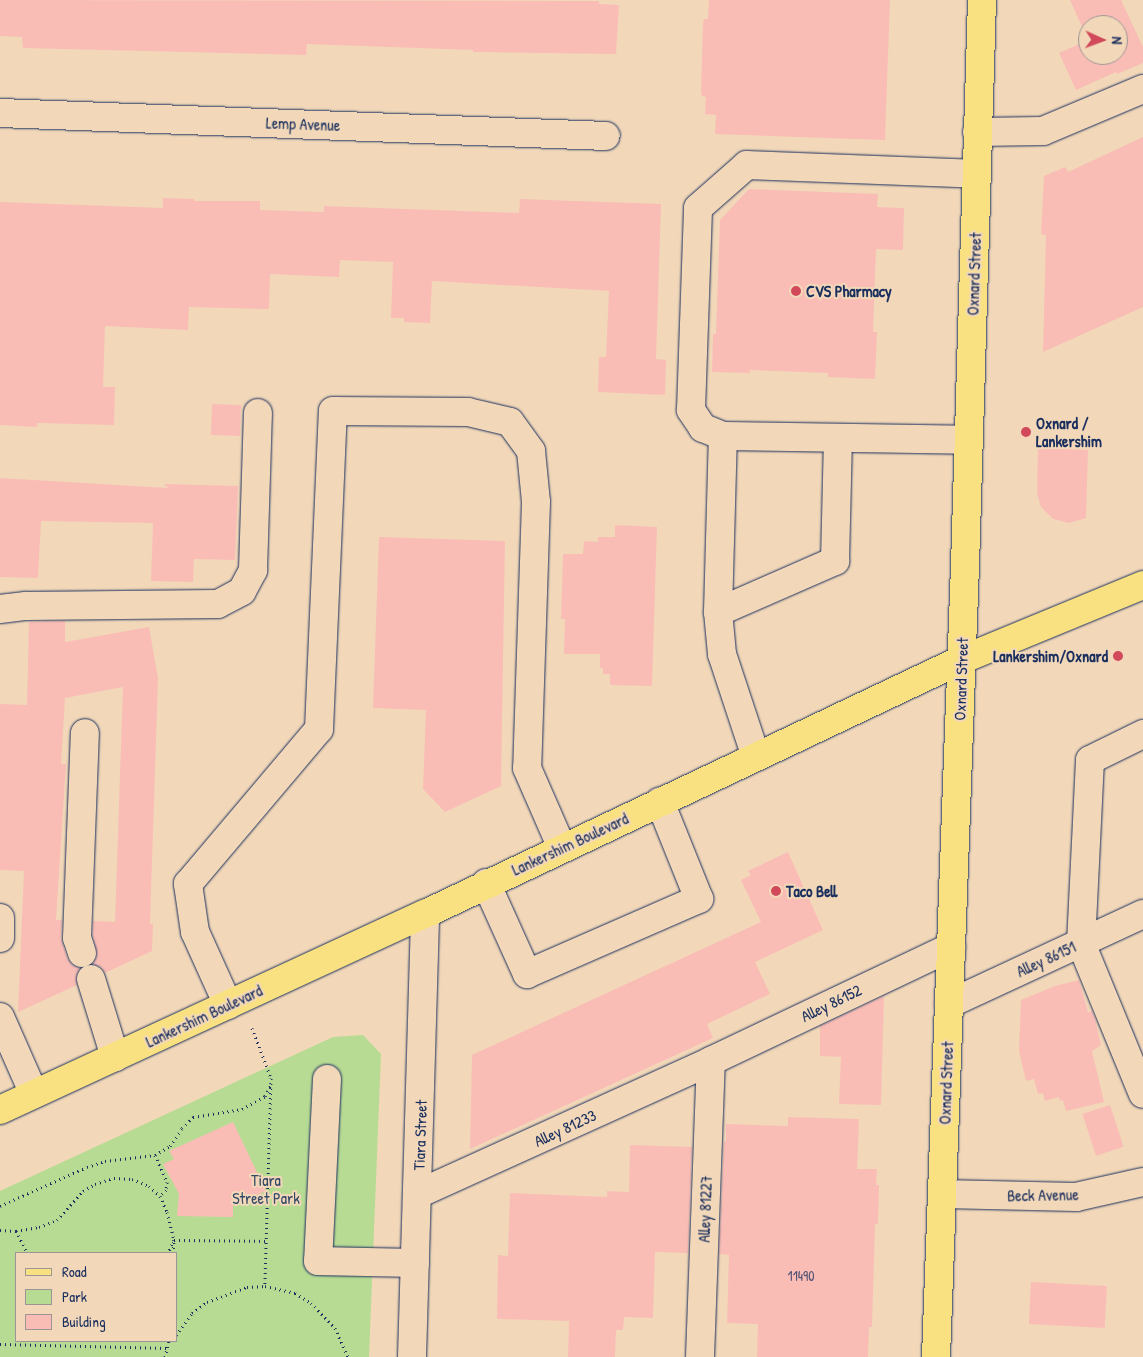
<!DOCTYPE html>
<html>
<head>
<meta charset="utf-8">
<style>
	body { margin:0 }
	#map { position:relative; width:1143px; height:1357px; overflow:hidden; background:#f2d8b9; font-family:"Patrick Hand",sans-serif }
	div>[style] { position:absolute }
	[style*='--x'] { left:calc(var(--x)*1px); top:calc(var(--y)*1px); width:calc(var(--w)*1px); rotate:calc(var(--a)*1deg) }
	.green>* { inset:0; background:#b8db94 }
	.building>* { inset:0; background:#f9bdb6; transform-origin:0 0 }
	.path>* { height:3px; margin-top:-1.5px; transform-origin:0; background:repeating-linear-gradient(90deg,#1b2f5e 0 1px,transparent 0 5px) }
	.roads { filter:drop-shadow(0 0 1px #1b2f5e) drop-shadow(0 0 1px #1b2f5e) }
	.minor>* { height:28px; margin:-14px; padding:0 14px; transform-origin:14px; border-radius:14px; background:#f2d8b9 }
	.major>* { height:28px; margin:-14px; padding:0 14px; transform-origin:14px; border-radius:14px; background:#f9e181 }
	.dots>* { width:14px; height:14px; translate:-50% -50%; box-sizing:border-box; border:2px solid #f2d8b9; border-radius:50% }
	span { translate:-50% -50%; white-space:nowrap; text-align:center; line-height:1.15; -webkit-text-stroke:4px #f2d8b9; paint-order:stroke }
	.number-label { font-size:14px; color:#525274 }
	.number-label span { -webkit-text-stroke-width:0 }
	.street-label { font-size:16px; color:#1b2f5e }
	.poi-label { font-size:16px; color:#1b2f5e; font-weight:700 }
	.left { translate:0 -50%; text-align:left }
	.right { translate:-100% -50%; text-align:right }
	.park-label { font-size:16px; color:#334966 }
	.legend { position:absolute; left:15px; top:1252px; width:162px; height:90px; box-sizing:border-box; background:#f2d8b9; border:1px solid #9c9495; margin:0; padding:6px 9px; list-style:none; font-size:15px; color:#1b2f5e }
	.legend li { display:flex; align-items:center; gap:10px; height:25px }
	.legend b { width:25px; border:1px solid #9c9495 }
	.north { position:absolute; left:1078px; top:15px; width:50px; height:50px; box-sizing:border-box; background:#f2d8b9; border:1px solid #9c9495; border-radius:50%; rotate:92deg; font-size:14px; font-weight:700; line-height:20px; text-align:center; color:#1b2f5e }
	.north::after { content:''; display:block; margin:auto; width:18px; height:22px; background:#d1495b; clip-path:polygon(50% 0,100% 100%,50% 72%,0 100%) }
</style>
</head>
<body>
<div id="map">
	<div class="green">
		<div style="clip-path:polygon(evenodd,363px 1035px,381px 1054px,369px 1357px,0 1357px,0 1191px,333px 1037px,363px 1035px,16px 1253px,176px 1253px,176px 1341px,16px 1341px,16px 1253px)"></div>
	</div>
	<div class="building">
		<div style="clip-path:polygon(0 0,599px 1px,599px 4px,619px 5px,616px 54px,473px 52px,473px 50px,307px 44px,306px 55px,23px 48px,22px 37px,0 36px)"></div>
		<div style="clip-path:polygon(709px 0,890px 0,885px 140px,715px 134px,716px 115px,705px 114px,706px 97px,702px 96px,701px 92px,703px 23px,704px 19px,708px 19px)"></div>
		<div style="clip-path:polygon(evenodd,1070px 0,1121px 0,1143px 47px,1143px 63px,1117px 74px,1116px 72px,1076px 90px,1059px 53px,1088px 40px,1070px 0,1088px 25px,1118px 25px,1118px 55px,1088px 55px,1088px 25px)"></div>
		<div style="clip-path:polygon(1143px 137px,1143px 307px,1043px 352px,1046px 235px,1041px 234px,1044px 176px,1065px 167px,1068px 172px)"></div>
		<div style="clip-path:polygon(749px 189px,878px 194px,877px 207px,904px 208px,903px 250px,876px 249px,873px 332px,877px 332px,875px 379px,828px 377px,828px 373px,750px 370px,750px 373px,712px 372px,713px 334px,716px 334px,720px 220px)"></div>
		<div style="clip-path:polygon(163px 198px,194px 199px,194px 201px,260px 201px,260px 210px,324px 212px,324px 206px,519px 213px,520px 199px,661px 204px,656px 359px,666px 360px,665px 395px,598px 392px,599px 357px,606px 357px,609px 291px,432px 281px,430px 323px,404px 322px,404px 318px,391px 318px,393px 262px,340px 260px,339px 277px,270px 274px,269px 309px,189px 307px,188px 330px,105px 326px,103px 387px,115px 387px,114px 425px,37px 423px,37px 427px,0 425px,0 202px,163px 208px)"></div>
		<div style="left:212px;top:404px;width:29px;height:31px;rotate:2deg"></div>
		<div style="clip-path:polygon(1038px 448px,1088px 450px,1086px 518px,1069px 523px,1053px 519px,1041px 507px,1037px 493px)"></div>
		<div style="clip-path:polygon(0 478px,168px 488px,164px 484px,238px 486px,235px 560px,194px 559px,193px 582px,151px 581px,153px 523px,41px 521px,38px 578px,0 577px)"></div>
		<div style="clip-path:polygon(615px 525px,657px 527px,652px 686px,610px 685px,610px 674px,603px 674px,603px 668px,600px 668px,600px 654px,564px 654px,565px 619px,561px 619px,563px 554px,583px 554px,584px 541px,598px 542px,598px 537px,615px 537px)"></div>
		<div style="clip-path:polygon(379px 537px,505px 541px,501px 786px,445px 812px,423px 789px,426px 710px,373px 708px)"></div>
		<div style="clip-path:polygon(65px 621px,65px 642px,149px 627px,158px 678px,150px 924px,153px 924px,152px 951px,105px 973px,101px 967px,93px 964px,97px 956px,93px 936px,93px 921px,115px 922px,123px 687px,65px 698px,61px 764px,66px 764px,56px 920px,62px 920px,61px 938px,67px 958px,72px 965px,80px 968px,76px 976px,77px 985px,18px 1012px,24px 871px,0 870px,0 704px,27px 705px,29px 622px)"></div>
		<div style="clip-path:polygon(788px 852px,823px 930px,755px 962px,770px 994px,707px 1024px,713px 1038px,470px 1149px,472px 1055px,761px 922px,741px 880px,751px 875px,748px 871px)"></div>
		<div style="clip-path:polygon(1079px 980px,1088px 1012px,1092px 1011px,1095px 1019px,1101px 1045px,1092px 1051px,1104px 1102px,1066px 1111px,1063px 1100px,1060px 1101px,1059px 1097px,1045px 1101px,1043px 1093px,1038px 1094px,1034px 1079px,1026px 1081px,1019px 1051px,1021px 1000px,1055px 986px)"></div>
		<div style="clip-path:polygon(884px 996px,881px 1105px,839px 1104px,841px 1057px,820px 1056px,820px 1026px)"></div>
		<div style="left:1110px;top:1105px;width:44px;height:29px;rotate:72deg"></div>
		<div style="clip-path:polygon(788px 1117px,859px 1119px,857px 1169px,877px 1169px,876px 1185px,879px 1185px,878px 1224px,875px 1224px,872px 1327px,869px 1327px,868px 1357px,757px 1357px,758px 1324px,727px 1323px,729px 1255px,719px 1254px,724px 1141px,726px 1141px,726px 1124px,788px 1126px)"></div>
		<div style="clip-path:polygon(233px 1122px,266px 1191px,233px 1206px,233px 1217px,177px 1216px,179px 1194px,163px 1164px,174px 1159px,169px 1151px)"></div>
		<div style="clip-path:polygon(630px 1145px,692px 1147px,688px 1253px,655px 1252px,653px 1318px,624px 1317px,623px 1330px,616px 1330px,615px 1357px,568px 1357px,569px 1321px,497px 1319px,498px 1255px,508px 1256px,510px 1193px,607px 1197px,607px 1191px,629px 1192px)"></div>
		<div style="left:1031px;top:1282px;width:76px;height:42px;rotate:3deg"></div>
	</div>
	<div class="path">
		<div style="--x:252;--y:1028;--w:53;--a:69.2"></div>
		<div style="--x:271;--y:1078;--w:208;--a:91.7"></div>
		<div style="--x:155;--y:1155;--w:30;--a:66"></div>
		<div style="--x:167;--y:1182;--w:8;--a:97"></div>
		<div style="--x:166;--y:1190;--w:8;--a:135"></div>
		<div style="--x:0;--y:1206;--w:95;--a:-24.1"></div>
		<div style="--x:87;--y:1167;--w:19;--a:-18"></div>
		<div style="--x:105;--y:1161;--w:50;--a:-6.8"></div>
		<div style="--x:155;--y:1155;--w:17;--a:-31"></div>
		<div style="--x:170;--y:1146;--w:22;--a:-56"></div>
		<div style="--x:182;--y:1128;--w:16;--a:-45"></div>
		<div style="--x:193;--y:1117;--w:50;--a:-9.3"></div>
		<div style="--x:242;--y:1109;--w:26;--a:-29"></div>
		<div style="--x:265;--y:1096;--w:13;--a:-61"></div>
		<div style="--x:0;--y:1230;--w:16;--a:4"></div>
		<div style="--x:16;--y:1231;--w:23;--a:-10"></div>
		<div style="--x:39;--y:1227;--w:19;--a:-21"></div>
		<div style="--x:57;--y:1220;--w:39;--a:-48"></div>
		<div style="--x:83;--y:1191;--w:14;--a:-30"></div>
		<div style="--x:95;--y:1184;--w:20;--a:-18"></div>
		<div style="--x:114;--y:1178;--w:18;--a:3"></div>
		<div style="--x:132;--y:1179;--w:18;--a:22"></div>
		<div style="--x:149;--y:1186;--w:15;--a:42"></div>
		<div style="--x:160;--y:1196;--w:17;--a:66"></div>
		<div style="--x:167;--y:1212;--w:29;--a:76"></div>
		<div style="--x:174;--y:1240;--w:14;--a:115"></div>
		<div style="--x:16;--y:1231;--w:25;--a:63"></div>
		<div style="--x:173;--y:1253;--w:13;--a:-86"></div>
		<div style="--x:174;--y:1240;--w:92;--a:0.6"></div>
		<div style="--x:176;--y:1335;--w:27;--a:-54"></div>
		<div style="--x:192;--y:1313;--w:19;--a:-36"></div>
		<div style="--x:207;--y:1302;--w:43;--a:-20.6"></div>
		<div style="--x:247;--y:1287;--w:18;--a:-3"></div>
		<div style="--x:265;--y:1286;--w:31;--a:13"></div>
		<div style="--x:295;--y:1293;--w:19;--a:32"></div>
		<div style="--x:311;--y:1303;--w:35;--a:46"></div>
		<div style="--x:335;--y:1328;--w:32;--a:66"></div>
		<div style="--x:0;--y:1344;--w:168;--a:1.4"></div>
		<div style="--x:165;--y:1357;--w:16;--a:-76"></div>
	</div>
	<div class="roads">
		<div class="minor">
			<div style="--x:0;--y:113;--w:606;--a:2.17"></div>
			<div style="--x:977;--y:132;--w:66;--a:-0.9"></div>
			<div style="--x:1043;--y:131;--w:108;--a:-22.8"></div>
			<div style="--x:723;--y:436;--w:22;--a:-158"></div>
			<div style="--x:703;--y:428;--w:22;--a:-124"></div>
			<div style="--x:691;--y:410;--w:202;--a:-88"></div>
			<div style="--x:698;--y:208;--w:65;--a:-41.3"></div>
			<div style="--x:747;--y:165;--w:230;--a:2.2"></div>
			<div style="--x:0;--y:609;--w:26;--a:-7"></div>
			<div style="--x:26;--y:606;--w:192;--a:-0.6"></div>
			<div style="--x:218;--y:604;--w:27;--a:-28"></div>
			<div style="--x:242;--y:591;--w:24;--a:-62"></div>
			<div style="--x:253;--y:570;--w:157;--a:-88.2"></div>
			<div style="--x:718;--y:612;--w:128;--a:-23.6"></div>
			<div style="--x:835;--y:561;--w:123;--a:-88.6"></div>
			<div style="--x:1143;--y:734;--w:59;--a:153.9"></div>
			<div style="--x:1090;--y:760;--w:183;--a:92.8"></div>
			<div style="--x:1081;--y:943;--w:163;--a:67.7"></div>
			<div style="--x:756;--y:757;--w:108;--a:-108.3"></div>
			<div style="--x:722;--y:654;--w:42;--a:-95.4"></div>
			<div style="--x:718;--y:612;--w:176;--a:-88.4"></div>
			<div style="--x:723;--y:436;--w:245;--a:0.9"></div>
			<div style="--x:486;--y:883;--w:100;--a:65.7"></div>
			<div style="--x:527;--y:974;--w:188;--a:-23.6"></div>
			<div style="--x:699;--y:899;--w:105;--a:-111.9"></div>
			<div style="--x:0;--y:918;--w:20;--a:90"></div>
			<div style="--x:82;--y:953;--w:16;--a:-108"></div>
			<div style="--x:77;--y:938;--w:205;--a:-87.8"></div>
			<div style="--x:91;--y:979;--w:82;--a:72.9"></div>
			<div style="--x:949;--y:1004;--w:214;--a:-24.9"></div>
			<div style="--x:228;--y:1005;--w:80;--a:-114.3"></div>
			<div style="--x:195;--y:932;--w:49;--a:-98.3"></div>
			<div style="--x:188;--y:884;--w:203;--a:-49.8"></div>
			<div style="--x:319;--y:729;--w:318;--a:-87.5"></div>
			<div style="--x:333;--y:411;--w:135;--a:0.4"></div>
			<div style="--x:468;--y:412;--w:43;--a:13.4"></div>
			<div style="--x:510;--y:422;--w:36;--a:54"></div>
			<div style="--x:531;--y:451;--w:51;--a:84.4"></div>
			<div style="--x:536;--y:502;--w:266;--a:91.9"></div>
			<div style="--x:527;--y:768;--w:87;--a:66.4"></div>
			<div style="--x:0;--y:1017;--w:84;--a:66.2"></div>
			<div style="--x:327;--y:1079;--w:182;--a:92.8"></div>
			<div style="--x:318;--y:1261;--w:97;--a:1.2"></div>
			<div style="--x:418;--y:1194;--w:322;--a:-24.4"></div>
			<div style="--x:711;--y:1061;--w:266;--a:-25.4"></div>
			<div style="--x:942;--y:1194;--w:134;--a:1.3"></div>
			<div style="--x:1076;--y:1197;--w:69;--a:-12.6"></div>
			<div style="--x:412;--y:1357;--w:443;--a:-88.3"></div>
			<div style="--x:700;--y:1357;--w:296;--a:-87.9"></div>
		</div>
		<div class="major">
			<div style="--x:0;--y:1110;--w:468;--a:-24.8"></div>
			<div style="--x:425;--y:914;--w:593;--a:-25.36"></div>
			<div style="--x:961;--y:660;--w:197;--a:-22.4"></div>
			<div style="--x:936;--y:1357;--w:792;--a:-87.9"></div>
			<div style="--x:965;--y:566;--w:566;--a:-88.28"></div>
		</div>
	</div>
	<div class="dots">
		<div style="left:796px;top:291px;background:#d1495b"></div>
		<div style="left:1026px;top:432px;background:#d1495b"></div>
		<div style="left:1118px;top:656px;background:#d1495b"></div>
		<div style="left:776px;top:891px;background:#d1495b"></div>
	</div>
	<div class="number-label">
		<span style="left:801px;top:1276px">11490</span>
	</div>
	<div class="street-label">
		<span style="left:303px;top:124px;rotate:2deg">Lemp Avenue</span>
		<span style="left:974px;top:274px;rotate:-88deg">Oxnard Street</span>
		<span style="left:961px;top:679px;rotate:-88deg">Oxnard Street</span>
		<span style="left:570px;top:844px;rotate:-25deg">Lankershim Boulevard</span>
		<span style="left:1046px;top:959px;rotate:-25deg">Alley 86151</span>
		<span style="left:831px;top:1003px;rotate:-26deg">Alley 86152</span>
		<span style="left:204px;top:1016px;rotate:-25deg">Lankershim Boulevard</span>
		<span style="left:946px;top:1083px;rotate:-88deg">Oxnard Street</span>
		<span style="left:565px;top:1128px;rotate:-25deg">Alley 81233</span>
		<span style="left:420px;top:1135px;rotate:-88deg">Tiara Street</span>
		<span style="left:1043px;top:1195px;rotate:-1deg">Beck Avenue</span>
		<span style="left:705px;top:1209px;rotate:-88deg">Alley 81227</span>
	</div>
	<div class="poi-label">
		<span class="left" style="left:806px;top:291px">CVS Pharmacy</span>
		<span class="left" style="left:1036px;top:432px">Oxnard /<br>Lankershim</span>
		<span class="right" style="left:1108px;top:656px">Lankershim/Oxnard</span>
		<span class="left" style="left:786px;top:891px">Taco Bell</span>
	</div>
	<div class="park-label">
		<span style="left:266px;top:1189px">Tiara<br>Street Park</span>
	</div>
	<ul class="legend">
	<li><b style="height:6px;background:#f9e181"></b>Road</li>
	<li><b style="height:14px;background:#b8db94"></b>Park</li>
	<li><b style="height:14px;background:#f9bdb6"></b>Building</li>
	</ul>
	<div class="north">N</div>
</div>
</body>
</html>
